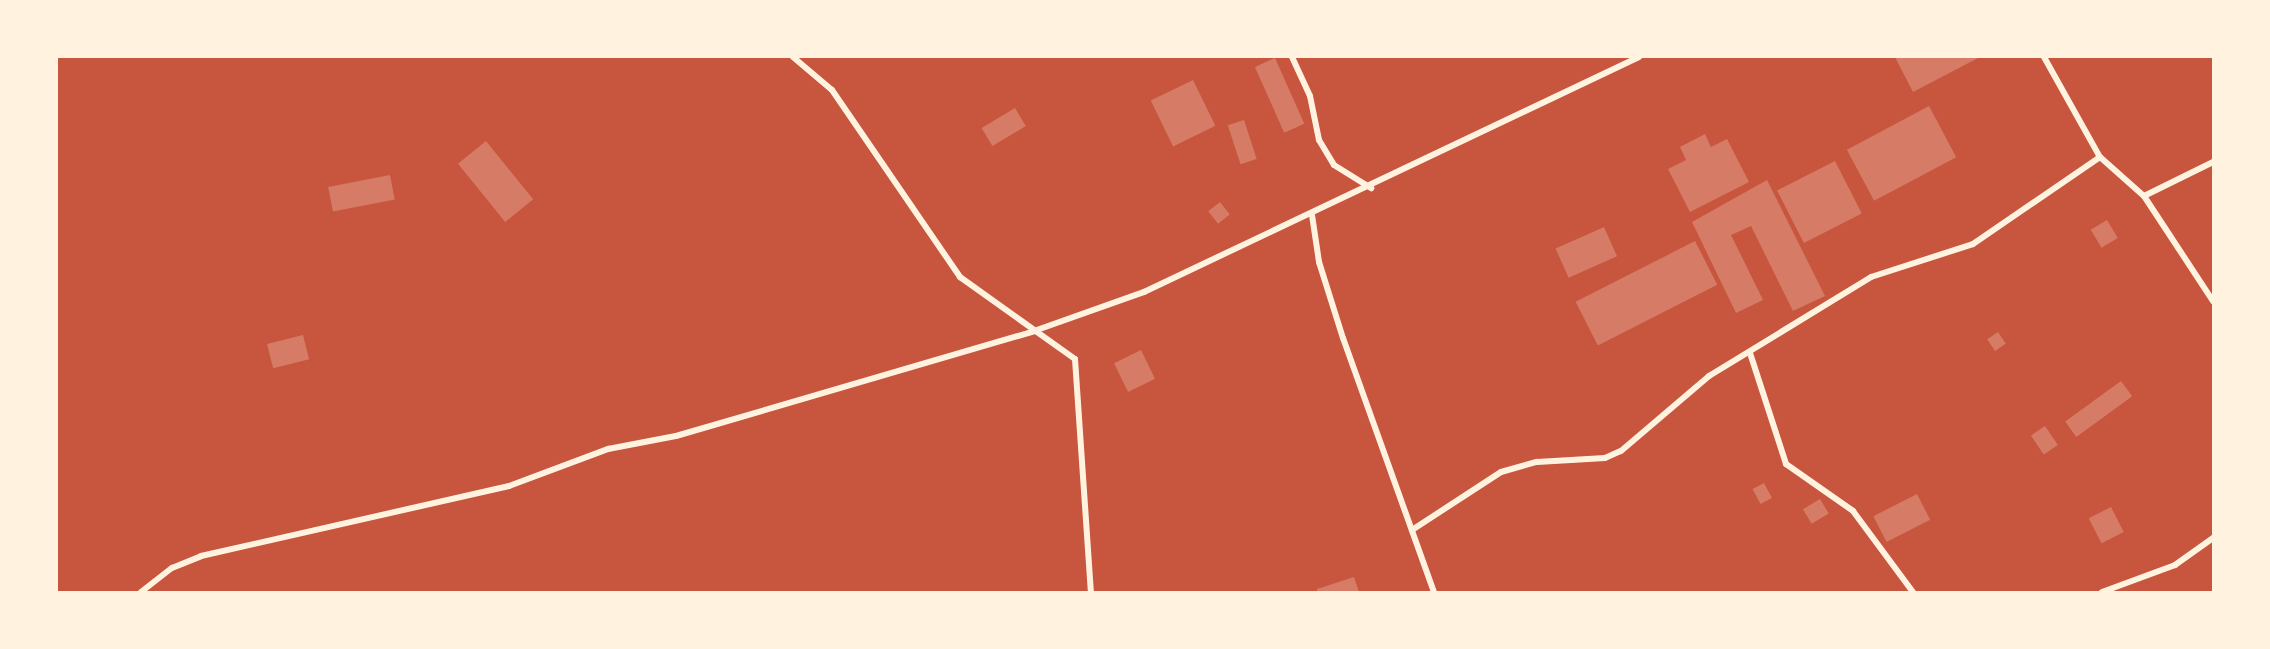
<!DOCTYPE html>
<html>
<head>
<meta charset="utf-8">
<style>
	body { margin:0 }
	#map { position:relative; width:2270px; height:649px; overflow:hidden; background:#c8553d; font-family:Mulish,sans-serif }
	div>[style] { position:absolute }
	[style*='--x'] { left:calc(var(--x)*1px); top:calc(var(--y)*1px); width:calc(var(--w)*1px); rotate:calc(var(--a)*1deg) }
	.building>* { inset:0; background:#d67c66; transform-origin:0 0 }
	.minor>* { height:6px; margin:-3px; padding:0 3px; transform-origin:3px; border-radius:3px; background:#fff3e0 }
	span { translate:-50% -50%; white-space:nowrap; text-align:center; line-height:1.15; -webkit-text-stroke:6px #fff3e0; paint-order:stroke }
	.frame { position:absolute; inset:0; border:58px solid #fff3e0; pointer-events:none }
</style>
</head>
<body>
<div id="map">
	<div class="building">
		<div style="clip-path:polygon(1895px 57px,1980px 57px,1913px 92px)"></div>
		<div style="left:1275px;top:58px;width:72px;height:22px;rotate:66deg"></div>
		<div style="left:1193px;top:80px;width:51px;height:47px;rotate:64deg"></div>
		<div style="left:1929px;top:106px;width:58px;height:93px;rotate:62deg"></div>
		<div style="left:1015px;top:108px;width:21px;height:39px;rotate:59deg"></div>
		<div style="left:1244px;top:120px;width:41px;height:17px;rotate:72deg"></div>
		<div style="clip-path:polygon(1705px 134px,1711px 147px,1727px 139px,1749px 182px,1690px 212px,1668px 169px,1686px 160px,1680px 147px)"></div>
		<div style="left:486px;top:141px;width:75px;height:36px;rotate:51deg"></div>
		<div style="left:1835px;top:161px;width:59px;height:65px;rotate:63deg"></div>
		<div style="left:390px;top:175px;width:25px;height:63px;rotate:79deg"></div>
		<div style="clip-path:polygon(1767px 180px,1825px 296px,1793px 311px,1751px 226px,1731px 235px,1763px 300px,1736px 313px,1692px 222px)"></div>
		<div style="left:1220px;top:202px;width:16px;height:15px;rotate:52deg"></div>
		<div style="left:2107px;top:220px;width:21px;height:19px;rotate:59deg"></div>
		<div style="left:1604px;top:227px;width:32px;height:53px;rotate:66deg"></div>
		<div style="left:1695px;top:241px;width:49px;height:134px;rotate:63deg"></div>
		<div style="left:1998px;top:332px;width:14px;height:13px;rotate:56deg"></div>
		<div style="left:303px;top:335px;width:25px;height:37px;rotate:76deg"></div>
		<div style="left:1141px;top:350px;width:32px;height:30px;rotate:64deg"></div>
		<div style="left:2121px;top:381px;width:19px;height:69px;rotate:54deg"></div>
		<div style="left:2045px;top:426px;width:23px;height:17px;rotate:56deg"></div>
		<div style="left:1764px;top:483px;width:17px;height:13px;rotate:62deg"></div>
		<div style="left:1917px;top:494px;width:29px;height:49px;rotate:63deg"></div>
		<div style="left:1820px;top:499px;width:17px;height:20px;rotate:59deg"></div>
		<div style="left:2111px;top:507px;width:28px;height:25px;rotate:63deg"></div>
		<div style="clip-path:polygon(1354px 577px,1359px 592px,1317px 592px,1317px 589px)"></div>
	</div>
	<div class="minor">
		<div style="--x:793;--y:57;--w:51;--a:40.2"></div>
		<div style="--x:832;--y:90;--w:227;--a:55.6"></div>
		<div style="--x:960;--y:277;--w:141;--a:35.5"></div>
		<div style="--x:1075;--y:359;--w:234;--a:86.1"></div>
		<div style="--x:1292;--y:57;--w:43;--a:65.2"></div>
		<div style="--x:1310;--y:96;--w:45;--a:78.4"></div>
		<div style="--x:1319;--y:140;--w:29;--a:59"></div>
		<div style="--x:1334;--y:165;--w:44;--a:31.9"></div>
		<div style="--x:2044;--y:57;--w:115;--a:60.8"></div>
		<div style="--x:2100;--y:157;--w:59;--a:41.6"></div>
		<div style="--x:2144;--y:196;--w:126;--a:56.7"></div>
		<div style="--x:2144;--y:196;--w:77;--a:-26.2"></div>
		<div style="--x:1312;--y:215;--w:48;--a:81.5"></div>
		<div style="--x:1319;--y:262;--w:80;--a:72.5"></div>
		<div style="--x:1343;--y:338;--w:270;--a:70.3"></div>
		<div style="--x:1750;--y:353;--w:117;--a:72"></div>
		<div style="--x:1786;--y:464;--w:82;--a:35"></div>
		<div style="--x:1853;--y:511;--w:101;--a:53.5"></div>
		<div style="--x:1412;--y:530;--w:106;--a:-33.1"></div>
		<div style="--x:1501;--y:472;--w:37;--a:-16"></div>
		<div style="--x:1537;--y:462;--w:68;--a:-3.4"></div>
		<div style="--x:1605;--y:458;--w:17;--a:-24"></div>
		<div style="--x:1621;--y:451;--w:116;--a:-40.4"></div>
		<div style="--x:1709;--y:376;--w:190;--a:-31.4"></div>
		<div style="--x:1871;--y:277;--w:107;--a:-17.9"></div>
		<div style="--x:1973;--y:244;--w:154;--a:-34.4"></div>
		<div style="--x:141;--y:592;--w:39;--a:-38"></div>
		<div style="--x:172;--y:568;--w:31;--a:-22"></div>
		<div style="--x:201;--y:556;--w:316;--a:-12.8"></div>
		<div style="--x:509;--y:486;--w:106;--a:-20.5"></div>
		<div style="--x:608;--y:449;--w:69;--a:-10.8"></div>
		<div style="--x:676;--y:436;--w:373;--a:-16.3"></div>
		<div style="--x:1034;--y:331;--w:117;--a:-19.5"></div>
		<div style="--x:1144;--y:292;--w:548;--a:-25.4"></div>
		<div style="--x:2102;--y:592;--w:78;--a:-20.3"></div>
		<div style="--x:2175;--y:565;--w:47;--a:-35.4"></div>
	</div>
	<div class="frame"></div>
</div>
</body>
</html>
